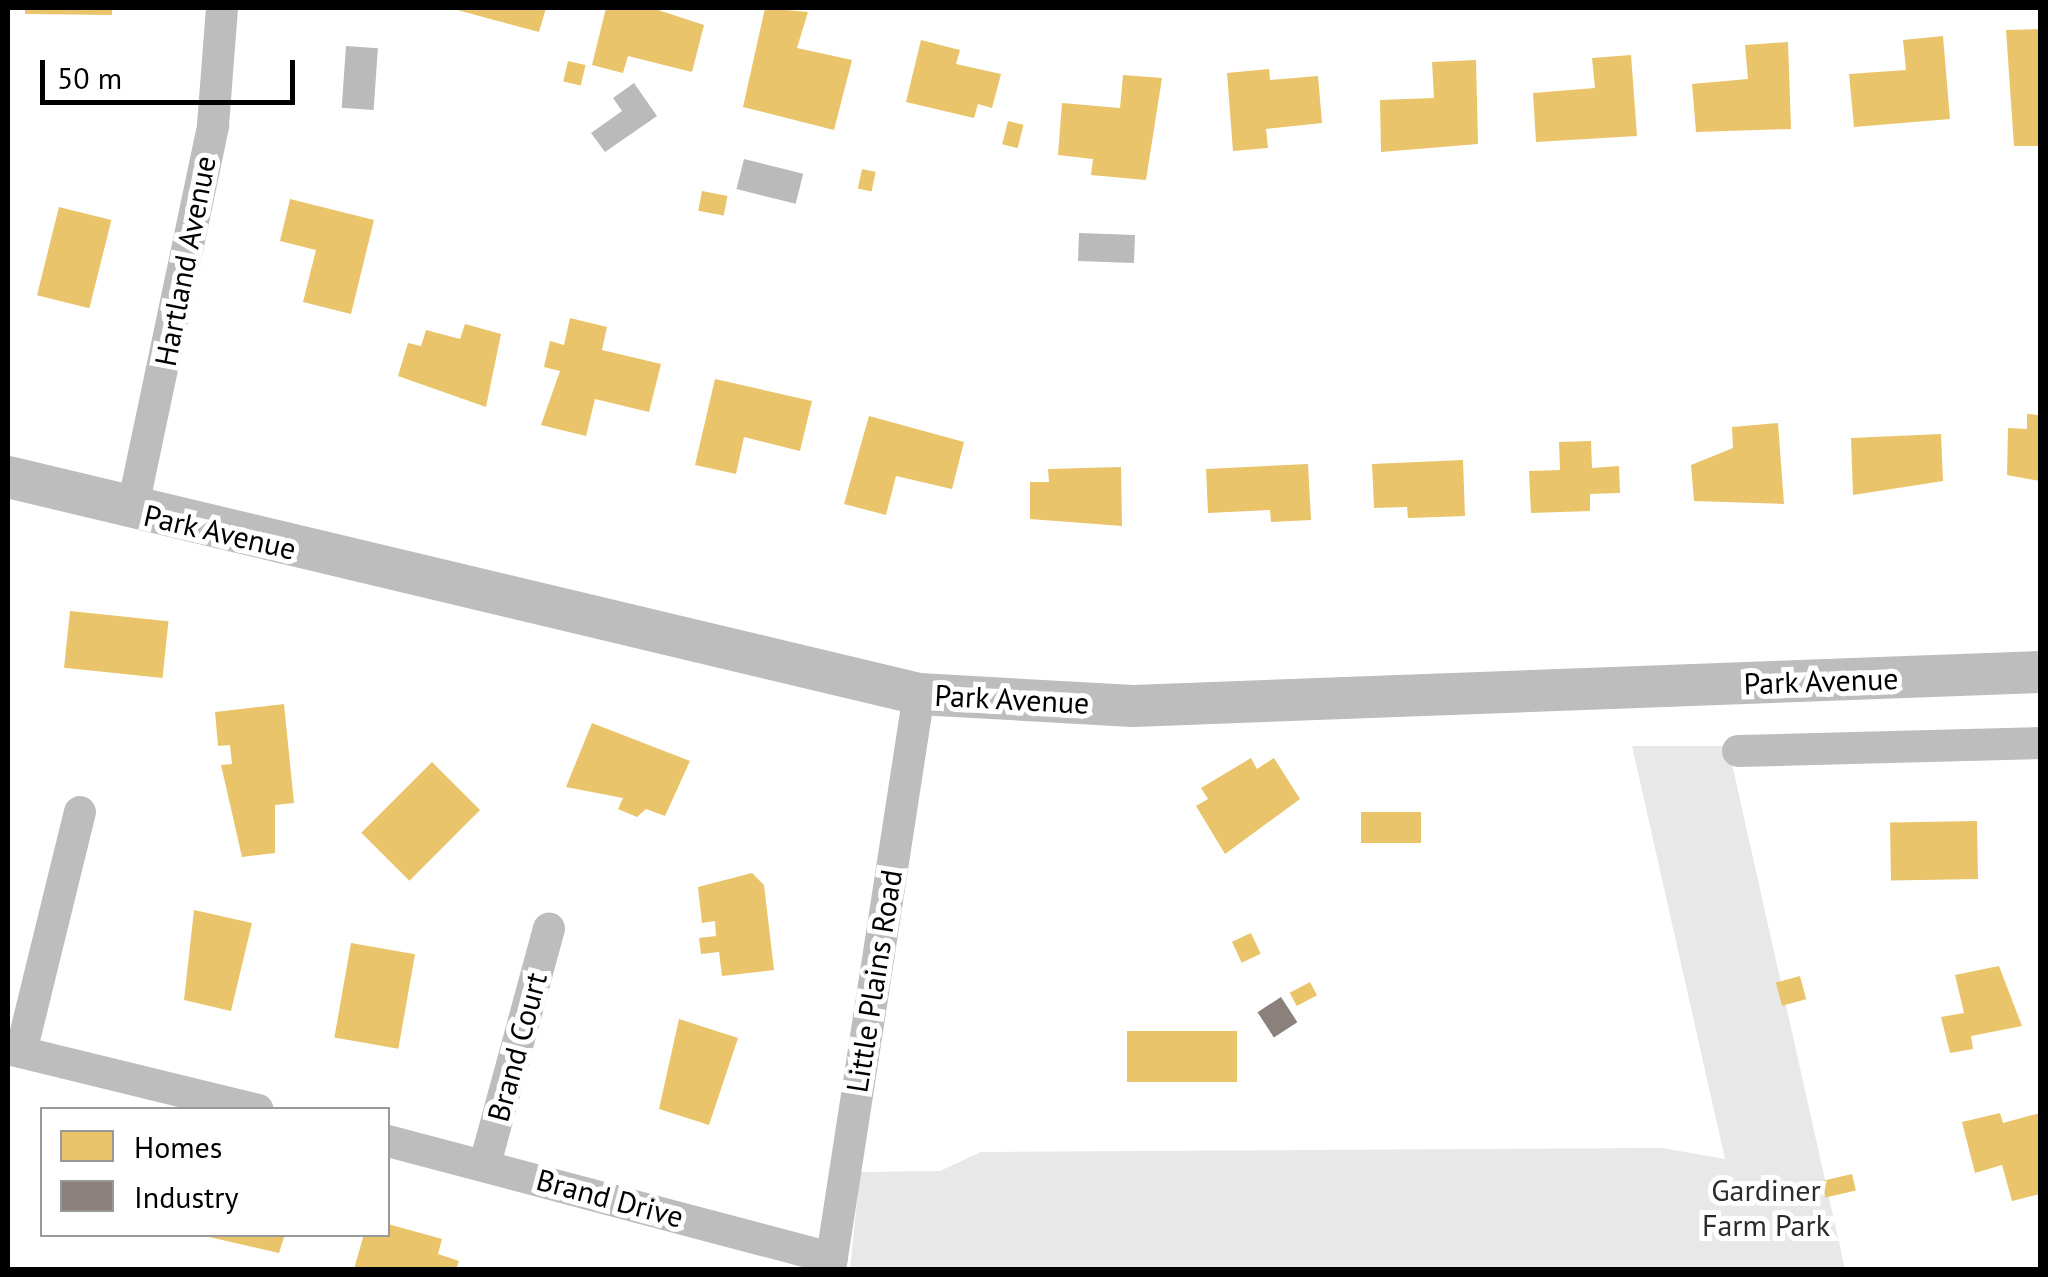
<!DOCTYPE html>
<html>
<head>
<meta charset="utf-8">
<style>
	body { margin:0 }
	#map { position:relative; width:2048px; height:1277px; overflow:hidden; background:#fff; font-family:"PT Sans",sans-serif }
	div>[style] { position:absolute }
	[style*='--x'] { left:calc(var(--x)*1px); top:calc(var(--y)*1px); width:calc(var(--w)*1px); rotate:calc(var(--a)*1deg) }
	.green>* { inset:0; background:#e8e8e8 }
	.water>* { inset:0; background:#bababa; transform-origin:0 0 }
	.homes>* { inset:0; background:#e9c46a; transform-origin:0 0 }
	.industry>* { inset:0; background:#8a817c; transform-origin:0 0 }
	.minor>* { height:32px; margin:-16px; padding:0 16px; transform-origin:16px; border-radius:16px; background:#bdbdbd }
	.major>* { height:42px; margin:-21px; padding:0 21px; transform-origin:21px; border-radius:21px; background:#bdbdbd }
	span { translate:-50% -50%; white-space:nowrap; text-align:center; line-height:1.15; -webkit-text-stroke:10px #fff; paint-order:stroke }
	.street-label { font-size:30px; color:#000 }
	.park-label { font-size:30px; color:#2c2c2c }
	.frame { position:absolute; inset:0; border:10px solid #000; pointer-events:none }
	.legend { position:absolute; left:40px; top:1107px; width:350px; height:130px; box-sizing:border-box; background:#fff; border:2px solid #999; margin:0; padding:12px 18px; list-style:none; font-size:30px; color:#000 }
	.legend li { display:flex; align-items:center; gap:20px; height:50px }
	.legend b { width:50px; border:2px solid #999 }
	.scale { position:absolute; left:40px; top:60px; width:255px; height:45px; box-sizing:border-box; border:5px solid #000; border-top:0; padding-left:12px; font-size:30px; line-height:35px; white-space:nowrap; color:#000; -webkit-text-stroke:8px #fff; paint-order:stroke }
</style>
</head>
<body>
<div id="map">
	<div class="green">
		<div style="clip-path:polygon(1632px 746px,1728px 746px,1845px 1269px,850px 1270px,860px 1172px,940px 1171px,981px 1152px,1662px 1148px,1725px 1159px)"></div>
	</div>
	<div class="water">
		<div style="left:346px;top:46px;width:32px;height:62px;rotate:4deg"></div>
		<div style="clip-path:polygon(634px 83px,657px 116px,605px 152px,591px 133px,622px 111px,613px 98px)"></div>
		<div style="left:744px;top:159px;width:61px;height:31px;rotate:14deg"></div>
		<div style="left:1079px;top:233px;width:56px;height:28px;rotate:2deg"></div>
	</div>
	<div class="homes">
		<div style="clip-path:polygon(25px 8px,112px 8px,112px 15px,25px 14px)"></div>
		<div style="clip-path:polygon(450px 8px,546px 8px,539px 32px)"></div>
		<div style="clip-path:polygon(606px 8px,652px 8px,704px 25px,692px 72px,628px 56px,623px 73px,592px 65px)"></div>
		<div style="clip-path:polygon(765px 8px,808px 12px,797px 48px,852px 60px,834px 130px,743px 107px)"></div>
		<div style="clip-path:polygon(2040px 29px,2040px 146px,2014px 146px,2006px 30px)"></div>
		<div style="clip-path:polygon(1943px 36px,1950px 119px,1854px 127px,1849px 74px,1906px 70px,1903px 40px)"></div>
		<div style="clip-path:polygon(921px 40px,960px 50px,956px 64px,1001px 74px,992px 108px,978px 104px,974px 118px,906px 102px)"></div>
		<div style="clip-path:polygon(1788px 42px,1791px 129px,1696px 132px,1692px 84px,1748px 79px,1745px 45px)"></div>
		<div style="clip-path:polygon(1631px 55px,1637px 136px,1536px 142px,1533px 93px,1595px 88px,1592px 58px)"></div>
		<div style="clip-path:polygon(1476px 60px,1478px 144px,1381px 152px,1380px 100px,1434px 98px,1432px 62px)"></div>
		<div style="left:568px;top:61px;width:18px;height:21px;rotate:13deg"></div>
		<div style="clip-path:polygon(1269px 69px,1270px 80px,1318px 76px,1322px 123px,1266px 129px,1268px 148px,1233px 151px,1227px 73px)"></div>
		<div style="clip-path:polygon(1123px 75px,1162px 78px,1146px 180px,1091px 175px,1093px 159px,1058px 155px,1062px 103px,1120px 108px)"></div>
		<div style="left:1008px;top:121px;width:16px;height:24px;rotate:14deg"></div>
		<div style="left:862px;top:169px;width:14px;height:20px;rotate:12deg"></div>
		<div style="left:702px;top:191px;width:26px;height:20px;rotate:11deg"></div>
		<div style="clip-path:polygon(290px 199px,374px 220px,351px 314px,303px 302px,316px 250px,280px 241px)"></div>
		<div style="left:59px;top:207px;width:54px;height:91px;rotate:14deg"></div>
		<div style="clip-path:polygon(570px 318px,607px 327px,602px 350px,661px 364px,649px 412px,595px 399px,586px 436px,541px 425px,560px 371px,544px 367px,550px 341px,564px 345px)"></div>
		<div style="clip-path:polygon(465px 324px,501px 334px,486px 407px,398px 376px,408px 343px,421px 346px,426px 330px,460px 339px)"></div>
		<div style="clip-path:polygon(715px 379px,812px 401px,800px 451px,744px 437px,736px 474px,695px 465px)"></div>
		<div style="clip-path:polygon(2027px 414px,2040px 415px,2040px 481px,2007px 475px,2008px 428px,2027px 429px)"></div>
		<div style="clip-path:polygon(869px 416px,964px 442px,952px 489px,896px 476px,886px 515px,844px 504px)"></div>
		<div style="clip-path:polygon(1778px 423px,1784px 504px,1694px 501px,1691px 465px,1733px 448px,1732px 427px)"></div>
		<div style="clip-path:polygon(1941px 434px,1943px 481px,1853px 495px,1851px 438px)"></div>
		<div style="clip-path:polygon(1591px 441px,1592px 468px,1619px 466px,1620px 493px,1590px 494px,1590px 511px,1531px 513px,1529px 471px,1560px 470px,1559px 442px)"></div>
		<div style="clip-path:polygon(1463px 460px,1465px 516px,1408px 518px,1407px 507px,1374px 508px,1372px 464px)"></div>
		<div style="clip-path:polygon(1308px 464px,1311px 520px,1271px 522px,1270px 510px,1208px 513px,1206px 469px)"></div>
		<div style="clip-path:polygon(1121px 467px,1122px 526px,1030px 519px,1030px 482px,1049px 482px,1048px 469px)"></div>
		<div style="left:70px;top:611px;width:99px;height:57px;rotate:6deg"></div>
		<div style="clip-path:polygon(284px 704px,294px 803px,275px 805px,275px 853px,242px 857px,221px 765px,232px 764px,230px 745px,218px 746px,215px 712px)"></div>
		<div style="clip-path:polygon(592px 723px,690px 761px,665px 816px,646px 809px,637px 817px,618px 809px,623px 798px,566px 787px)"></div>
		<div style="clip-path:polygon(1251px 758px,1257px 769px,1274px 758px,1300px 799px,1225px 854px,1196px 806px,1208px 799px,1201px 788px)"></div>
		<div style="left:432px;top:762px;width:68px;height:100px;rotate:45deg"></div>
		<div style="left:1361px;top:812px;width:60px;height:31px"></div>
		<div style="left:1977px;top:821px;width:58px;height:87px;rotate:89deg"></div>
		<div style="clip-path:polygon(752px 873px,764px 885px,774px 970px,722px 976px,719px 952px,701px 954px,699px 938px,716px 936px,715px 921px,702px 923px,698px 887px)"></div>
		<div style="clip-path:polygon(194px 910px,252px 923px,231px 1011px,184px 1000px)"></div>
		<div style="left:1251px;top:933px;width:23px;height:21px;rotate:65deg"></div>
		<div style="left:351px;top:943px;width:65px;height:96px;rotate:10deg"></div>
		<div style="clip-path:polygon(1999px 966px,2022px 1026px,1971px 1036px,1973px 1049px,1950px 1053px,1941px 1017px,1964px 1013px,1955px 975px)"></div>
		<div style="left:1800px;top:976px;width:24px;height:25px;rotate:75deg"></div>
		<div style="left:1310px;top:982px;width:15px;height:23px;rotate:62deg"></div>
		<div style="clip-path:polygon(679px 1019px,738px 1038px,709px 1125px,659px 1109px)"></div>
		<div style="left:1237px;top:1031px;width:51px;height:110px;rotate:90deg"></div>
		<div style="clip-path:polygon(2000px 1113px,2003px 1123px,2040px 1113px,2040px 1194px,2012px 1201px,2002px 1165px,1975px 1173px,1962px 1122px)"></div>
		<div style="left:1852px;top:1174px;width:17px;height:31px;rotate:77deg"></div>
		<div style="clip-path:polygon(388px 1224px,442px 1239px,438px 1254px,459px 1261px,456px 1270px,354px 1269px,364px 1234px,388px 1234px)"></div>
		<div style="clip-path:polygon(196px 1234px,285px 1234px,279px 1253px)"></div>
	</div>
	<div class="industry">
		<div style="left:1281px;top:997px;width:30px;height:28px;rotate:57deg"></div>
	</div>
	<div class="minor">
		<div style="--x:132;--y:511;--w:394;--a:-78.1"></div>
		<div style="--x:213;--y:125;--w:117;--a:-85.6"></div>
		<div style="--x:1738;--y:751;--w:302;--a:-1.5"></div>
		<div style="--x:8;--y:1049;--w:257;--a:13.7"></div>
		<div style="--x:21;--y:1052;--w:247;--a:-76.2"></div>
		<div style="--x:388;--y:1141;--w:459;--a:14.8"></div>
		<div style="--x:485;--y:1164;--w:244;--a:-74.8"></div>
		<div style="--x:830;--y:1270;--w:583;--a:-81.22"></div>
	</div>
	<div class="major">
		<div style="--x:8;--y:477;--w:936;--a:13.4"></div>
		<div style="--x:919;--y:694;--w:214;--a:3.2"></div>
		<div style="--x:1133;--y:706;--w:908;--a:-2.15"></div>
	</div>
	<div class="street-label">
		<span style="left:185px;top:261px;rotate:-79deg">Hartland Avenue</span>
		<span style="left:220px;top:532px;rotate:13deg">Park Avenue</span>
		<span style="left:1821px;top:681px;rotate:-2deg">Park Avenue</span>
		<span style="left:1012px;top:699px;rotate:3deg">Park Avenue</span>
		<span style="left:874px;top:981px;rotate:-81deg">Little Plains Road</span>
		<span style="left:517px;top:1047px;rotate:-75deg">Brand Court</span>
		<span style="left:610px;top:1198px;rotate:15deg">Brand Drive</span>
	</div>
	<div class="park-label">
		<span style="left:1766px;top:1207px">Gardiner<br>Farm Park</span>
	</div>
	<div class="frame"></div>
	<ul class="legend">
	<li><b style="height:28px;background:#e9c46a"></b>Homes</li>
	<li><b style="height:28px;background:#8a817c"></b>Industry</li>
	</ul>
	<div class="scale">50 m</div>
</div>
</body>
</html>
